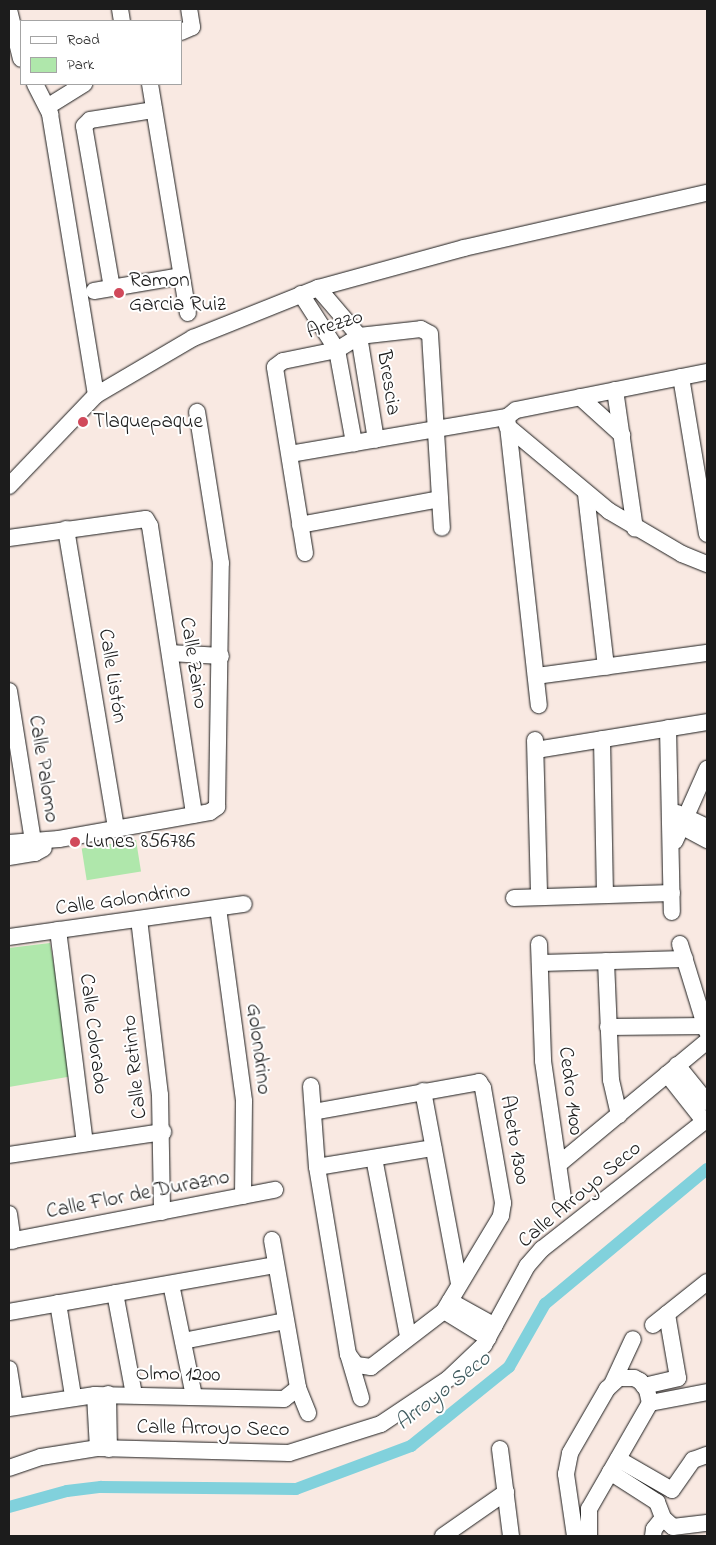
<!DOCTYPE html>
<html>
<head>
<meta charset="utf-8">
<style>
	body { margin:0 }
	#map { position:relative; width:716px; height:1545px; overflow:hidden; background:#f9e9e2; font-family:"Indie Flower",sans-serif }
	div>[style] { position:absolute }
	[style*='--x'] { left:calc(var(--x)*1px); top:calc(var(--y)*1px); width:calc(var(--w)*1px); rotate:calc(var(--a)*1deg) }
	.green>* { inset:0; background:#afe7ab; transform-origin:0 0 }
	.canal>* { height:12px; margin:-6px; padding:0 6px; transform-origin:6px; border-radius:6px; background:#81d1dc }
	.roads { filter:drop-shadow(0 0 1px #1c1c1c) drop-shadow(0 0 1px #1c1c1c) }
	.minor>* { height:16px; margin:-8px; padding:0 8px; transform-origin:8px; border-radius:8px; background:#fff }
	.dots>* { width:14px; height:14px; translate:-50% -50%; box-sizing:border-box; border:2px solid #fff; border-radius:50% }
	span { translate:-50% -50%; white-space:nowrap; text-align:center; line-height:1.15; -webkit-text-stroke:4px #fff; paint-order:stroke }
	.poi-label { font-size:21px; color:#1c1c1c }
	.left { translate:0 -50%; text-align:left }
	.street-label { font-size:21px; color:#1c1c1c }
	.water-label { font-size:22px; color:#3f5b5f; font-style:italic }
	.frame { position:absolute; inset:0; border:10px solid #1c1c1c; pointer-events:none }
	.legend { position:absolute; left:20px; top:20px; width:162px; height:65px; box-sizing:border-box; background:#fff; border:1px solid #a4a4a4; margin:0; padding:6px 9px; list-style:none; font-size:15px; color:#1c1c1c }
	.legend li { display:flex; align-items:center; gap:10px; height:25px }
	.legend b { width:25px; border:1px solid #a4a4a4 }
</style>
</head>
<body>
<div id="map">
	<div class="green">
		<div style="left:136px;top:840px;width:32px;height:55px;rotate:81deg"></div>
		<div style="clip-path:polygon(50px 943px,73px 1076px,9px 1087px,9px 948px)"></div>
	</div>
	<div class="canal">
		<div style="--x:9;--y:1507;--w:60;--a:-15.4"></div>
		<div style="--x:67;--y:1491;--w:34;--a:-7"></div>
		<div style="--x:101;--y:1487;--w:195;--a:0.6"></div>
		<div style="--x:296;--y:1489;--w:123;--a:-20.5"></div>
		<div style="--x:411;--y:1446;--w:126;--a:-38.9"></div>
		<div style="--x:509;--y:1367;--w:73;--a:-60.3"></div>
		<div style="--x:545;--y:1304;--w:211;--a:-39.8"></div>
	</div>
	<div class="roads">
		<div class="minor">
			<div style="--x:120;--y:9;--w:12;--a:81"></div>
			<div style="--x:9;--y:10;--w:50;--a:76.2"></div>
			<div style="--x:181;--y:32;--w:12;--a:-24"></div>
			<div style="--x:192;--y:27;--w:18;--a:-99"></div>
			<div style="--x:35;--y:84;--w:34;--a:63"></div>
			<div style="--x:50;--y:114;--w:285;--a:80.7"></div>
			<div style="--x:150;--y:84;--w:232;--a:80.6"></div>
			<div style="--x:47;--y:107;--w:44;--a:-31.9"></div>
			<div style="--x:112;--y:288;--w:164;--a:-99.8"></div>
			<div style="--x:84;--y:126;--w:8;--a:-45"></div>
			<div style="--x:90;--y:120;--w:65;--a:-8.9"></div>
			<div style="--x:318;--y:288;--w:63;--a:49.5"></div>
			<div style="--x:359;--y:336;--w:105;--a:80.7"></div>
			<div style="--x:94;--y:291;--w:89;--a:-9.7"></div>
			<div style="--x:301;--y:294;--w:67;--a:57.3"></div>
			<div style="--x:337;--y:350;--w:95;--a:79.6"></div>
			<div style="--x:681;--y:377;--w:159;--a:80.6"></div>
			<div style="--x:615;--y:390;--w:140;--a:81.8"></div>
			<div style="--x:580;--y:397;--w:57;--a:42.1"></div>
			<div style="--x:507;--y:417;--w:290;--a:83.7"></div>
			<div style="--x:507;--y:426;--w:133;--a:39.8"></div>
			<div style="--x:609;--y:511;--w:85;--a:30.5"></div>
			<div style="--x:682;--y:554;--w:27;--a:22"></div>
			<div style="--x:290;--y:454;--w:220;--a:-9.7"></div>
			<div style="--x:507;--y:417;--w:11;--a:-38"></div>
			<div style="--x:516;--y:410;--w:195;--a:-11.3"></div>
			<div style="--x:9;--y:486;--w:126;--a:-46.3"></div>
			<div style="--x:96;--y:395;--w:113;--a:-30.4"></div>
			<div style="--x:193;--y:338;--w:135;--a:-21.8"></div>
			<div style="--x:318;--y:288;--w:151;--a:-15.3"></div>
			<div style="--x:464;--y:248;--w:249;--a:-12.8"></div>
			<div style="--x:586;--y:494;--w:174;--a:83.4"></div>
			<div style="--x:300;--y:525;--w:142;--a:-10.5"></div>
			<div style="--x:66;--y:529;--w:304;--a:80.5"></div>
			<div style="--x:9;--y:538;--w:138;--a:-7.9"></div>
			<div style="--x:146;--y:519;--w:8;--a:60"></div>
			<div style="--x:150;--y:526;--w:292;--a:81.3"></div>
			<div style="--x:305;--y:553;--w:188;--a:-99.2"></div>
			<div style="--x:275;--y:367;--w:10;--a:-37"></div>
			<div style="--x:283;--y:361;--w:55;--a:-11.5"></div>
			<div style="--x:337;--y:350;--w:26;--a:-32"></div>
			<div style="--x:359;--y:336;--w:62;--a:-6.4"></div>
			<div style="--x:421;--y:329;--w:10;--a:29"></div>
			<div style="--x:430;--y:334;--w:194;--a:86.5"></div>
			<div style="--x:170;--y:653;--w:51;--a:3.4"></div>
			<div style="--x:536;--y:676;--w:173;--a:-7.7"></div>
			<div style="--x:9;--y:691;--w:164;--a:80.9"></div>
			<div style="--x:668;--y:728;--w:184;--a:88.8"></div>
			<div style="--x:602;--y:739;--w:156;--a:88.9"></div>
			<div style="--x:535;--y:740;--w:157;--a:88.5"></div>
			<div style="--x:536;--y:750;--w:173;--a:-9.3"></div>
			<div style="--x:677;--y:813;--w:33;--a:25"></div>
			<div style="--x:681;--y:826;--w:30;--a:28"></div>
			<div style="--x:675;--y:841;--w:79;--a:-66"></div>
			<div style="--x:9;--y:843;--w:50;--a:-4.6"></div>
			<div style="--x:59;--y:839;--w:153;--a:-10.1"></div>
			<div style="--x:210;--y:812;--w:9;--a:-36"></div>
			<div style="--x:217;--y:807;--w:244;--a:-89.1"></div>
			<div style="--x:221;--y:563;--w:153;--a:-99"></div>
			<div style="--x:9;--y:857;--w:26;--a:-9"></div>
			<div style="--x:35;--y:853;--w:10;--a:-29"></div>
			<div style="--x:514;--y:898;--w:158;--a:-1.8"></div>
			<div style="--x:218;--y:908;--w:195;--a:82.3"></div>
			<div style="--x:244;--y:1101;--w:95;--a:90.6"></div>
			<div style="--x:139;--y:919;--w:177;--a:83.2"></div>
			<div style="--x:160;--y:1095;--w:117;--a:89"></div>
			<div style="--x:58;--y:930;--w:215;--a:82.8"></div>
			<div style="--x:9;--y:937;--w:237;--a:-8"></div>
			<div style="--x:539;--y:944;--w:117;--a:88"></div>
			<div style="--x:543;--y:1061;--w:138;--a:81.7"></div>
			<div style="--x:680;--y:944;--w:92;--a:72.9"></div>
			<div style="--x:606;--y:961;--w:119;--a:87.6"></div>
			<div style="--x:611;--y:1080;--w:36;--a:77"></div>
			<div style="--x:540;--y:963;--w:145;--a:-1.6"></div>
			<div style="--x:608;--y:1027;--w:98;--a:-0.6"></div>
			<div style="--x:677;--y:1065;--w:48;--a:51"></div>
			<div style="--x:667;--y:1074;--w:60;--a:51.8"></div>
			<div style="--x:311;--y:1086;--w:81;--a:85.8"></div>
			<div style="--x:317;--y:1167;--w:190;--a:80.6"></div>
			<div style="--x:348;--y:1354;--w:46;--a:73.5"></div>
			<div style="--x:423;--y:1091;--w:196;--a:79.4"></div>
			<div style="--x:313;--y:1112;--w:169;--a:-10.2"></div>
			<div style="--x:479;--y:1082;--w:7;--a:56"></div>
			<div style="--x:483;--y:1088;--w:117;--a:80.1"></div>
			<div style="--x:503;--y:1203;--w:13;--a:99"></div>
			<div style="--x:501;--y:1216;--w:111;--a:121"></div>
			<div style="--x:444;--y:1311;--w:92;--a:142.5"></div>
			<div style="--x:371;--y:1367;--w:15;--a:-172"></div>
			<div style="--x:356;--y:1365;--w:14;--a:-126"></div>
			<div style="--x:9;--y:1155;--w:156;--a:-8.5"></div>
			<div style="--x:374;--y:1158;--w:182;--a:79.2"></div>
			<div style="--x:559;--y:1164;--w:192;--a:-39.7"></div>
			<div style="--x:317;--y:1167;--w:118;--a:-9.3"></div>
			<div style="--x:9;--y:1214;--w:27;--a:82"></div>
			<div style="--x:272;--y:1240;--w:150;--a:80"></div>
			<div style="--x:298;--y:1388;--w:27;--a:68"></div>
			<div style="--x:9;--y:1241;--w:271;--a:-10.9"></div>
			<div style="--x:171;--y:1284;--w:114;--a:78.4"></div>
			<div style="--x:115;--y:1293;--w:104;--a:79.4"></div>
			<div style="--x:450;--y:1301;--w:51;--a:29.1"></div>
			<div style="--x:58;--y:1303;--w:94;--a:80.8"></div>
			<div style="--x:444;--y:1311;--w:52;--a:31.5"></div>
			<div style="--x:9;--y:1312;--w:271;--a:-10"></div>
			<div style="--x:653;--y:1325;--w:69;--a:-38.5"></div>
			<div style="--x:183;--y:1341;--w:105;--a:-11"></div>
			<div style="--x:9;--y:1369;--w:37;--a:81"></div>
			<div style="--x:613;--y:1382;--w:47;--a:-65.1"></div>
			<div style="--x:644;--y:1386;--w:35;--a:-13"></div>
			<div style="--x:678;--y:1378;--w:65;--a:-99.8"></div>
			<div style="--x:108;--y:1394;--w:55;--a:89"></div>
			<div style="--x:95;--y:1395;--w:53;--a:86.8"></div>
			<div style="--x:9;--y:1408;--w:87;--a:-8.6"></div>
			<div style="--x:95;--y:1395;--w:189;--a:1.2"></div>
			<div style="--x:284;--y:1399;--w:18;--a:-38"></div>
			<div style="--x:500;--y:1449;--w:88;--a:82.8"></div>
			<div style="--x:618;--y:1459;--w:62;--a:29.9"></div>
			<div style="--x:672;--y:1490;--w:37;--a:-55"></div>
			<div style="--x:693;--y:1460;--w:15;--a:-20"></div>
			<div style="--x:9;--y:1468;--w:34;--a:-19"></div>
			<div style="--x:41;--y:1457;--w:58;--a:-9"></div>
			<div style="--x:98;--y:1448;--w:191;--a:1.5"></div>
			<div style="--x:289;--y:1453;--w:96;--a:-17.5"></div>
			<div style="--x:381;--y:1424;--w:81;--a:-33.9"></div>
			<div style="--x:448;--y:1379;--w:50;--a:-43.4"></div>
			<div style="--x:484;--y:1345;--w:90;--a:-61.4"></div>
			<div style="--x:527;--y:1266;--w:23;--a:-49"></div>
			<div style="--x:542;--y:1249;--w:210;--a:-38.2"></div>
			<div style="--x:610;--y:1472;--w:56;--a:32.6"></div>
			<div style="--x:657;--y:1502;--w:17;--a:69"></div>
			<div style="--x:663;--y:1518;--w:13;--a:42"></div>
			<div style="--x:673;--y:1527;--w:34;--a:-7"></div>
			<div style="--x:443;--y:1536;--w:77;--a:-34.9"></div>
			<div style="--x:575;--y:1536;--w:63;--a:-98.3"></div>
			<div style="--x:566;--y:1474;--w:21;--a:-79"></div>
			<div style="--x:570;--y:1453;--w:74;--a:-60"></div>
			<div style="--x:607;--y:1389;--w:16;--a:-43"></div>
			<div style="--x:619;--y:1378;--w:15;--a:0"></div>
			<div style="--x:634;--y:1378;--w:7;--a:27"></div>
			<div style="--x:640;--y:1381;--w:11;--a:52"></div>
			<div style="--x:647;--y:1390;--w:13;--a:77"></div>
			<div style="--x:589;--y:1536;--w:27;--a:-90"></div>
			<div style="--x:589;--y:1509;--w:122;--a:-60.1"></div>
			<div style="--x:650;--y:1403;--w:58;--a:-10.9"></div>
			<div style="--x:653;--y:1536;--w:7;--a:-82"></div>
			<div style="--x:654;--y:1529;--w:14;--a:-51"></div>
		</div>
	</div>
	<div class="dots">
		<div style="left:119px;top:293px;background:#d1495b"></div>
		<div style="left:83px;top:422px;background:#d1495b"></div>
		<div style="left:75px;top:842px;background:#d1495b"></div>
	</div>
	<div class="poi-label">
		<span class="left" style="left:129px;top:293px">Ramon<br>Garcia Ruiz</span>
		<span class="left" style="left:93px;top:422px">Tlaquepaque</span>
		<span class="left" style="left:85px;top:842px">Lunes 856786</span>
	</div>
	<div class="street-label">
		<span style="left:335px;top:325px;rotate:-17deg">Arezzo</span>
		<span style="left:388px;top:383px;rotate:81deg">Brescia</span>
		<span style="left:193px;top:663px;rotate:81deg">Calle Zaino</span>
		<span style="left:112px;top:676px;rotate:81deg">Calle Listón</span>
		<span style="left:43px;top:769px;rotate:81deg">Calle Palomo</span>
		<span style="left:123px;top:900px;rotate:-8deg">Calle Golondrino</span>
		<span style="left:93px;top:1034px;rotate:83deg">Calle Colorado</span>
		<span style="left:258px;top:1049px;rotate:83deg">Golondrino</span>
		<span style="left:135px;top:1067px;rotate:-96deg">Calle Retinto</span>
		<span style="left:570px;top:1091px;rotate:83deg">Cedro 1400</span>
		<span style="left:514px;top:1140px;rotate:80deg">Abeto 1300</span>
		<span style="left:138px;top:1195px;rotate:-11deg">Calle Flor de Durazno</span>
		<span style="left:580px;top:1195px;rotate:-40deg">Calle Arroyo Seco</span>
		<span style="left:178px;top:1375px;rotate:1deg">Olmo 1200</span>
		<span style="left:213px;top:1429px;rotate:1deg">Calle Arroyo Seco</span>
	</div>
	<div class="water-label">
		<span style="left:444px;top:1392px;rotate:-38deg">Arroyo Seco</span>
	</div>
	<div class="frame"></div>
	<ul class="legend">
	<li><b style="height:6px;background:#fff"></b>Road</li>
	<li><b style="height:14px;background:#afe7ab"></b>Park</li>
	</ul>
</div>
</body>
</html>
